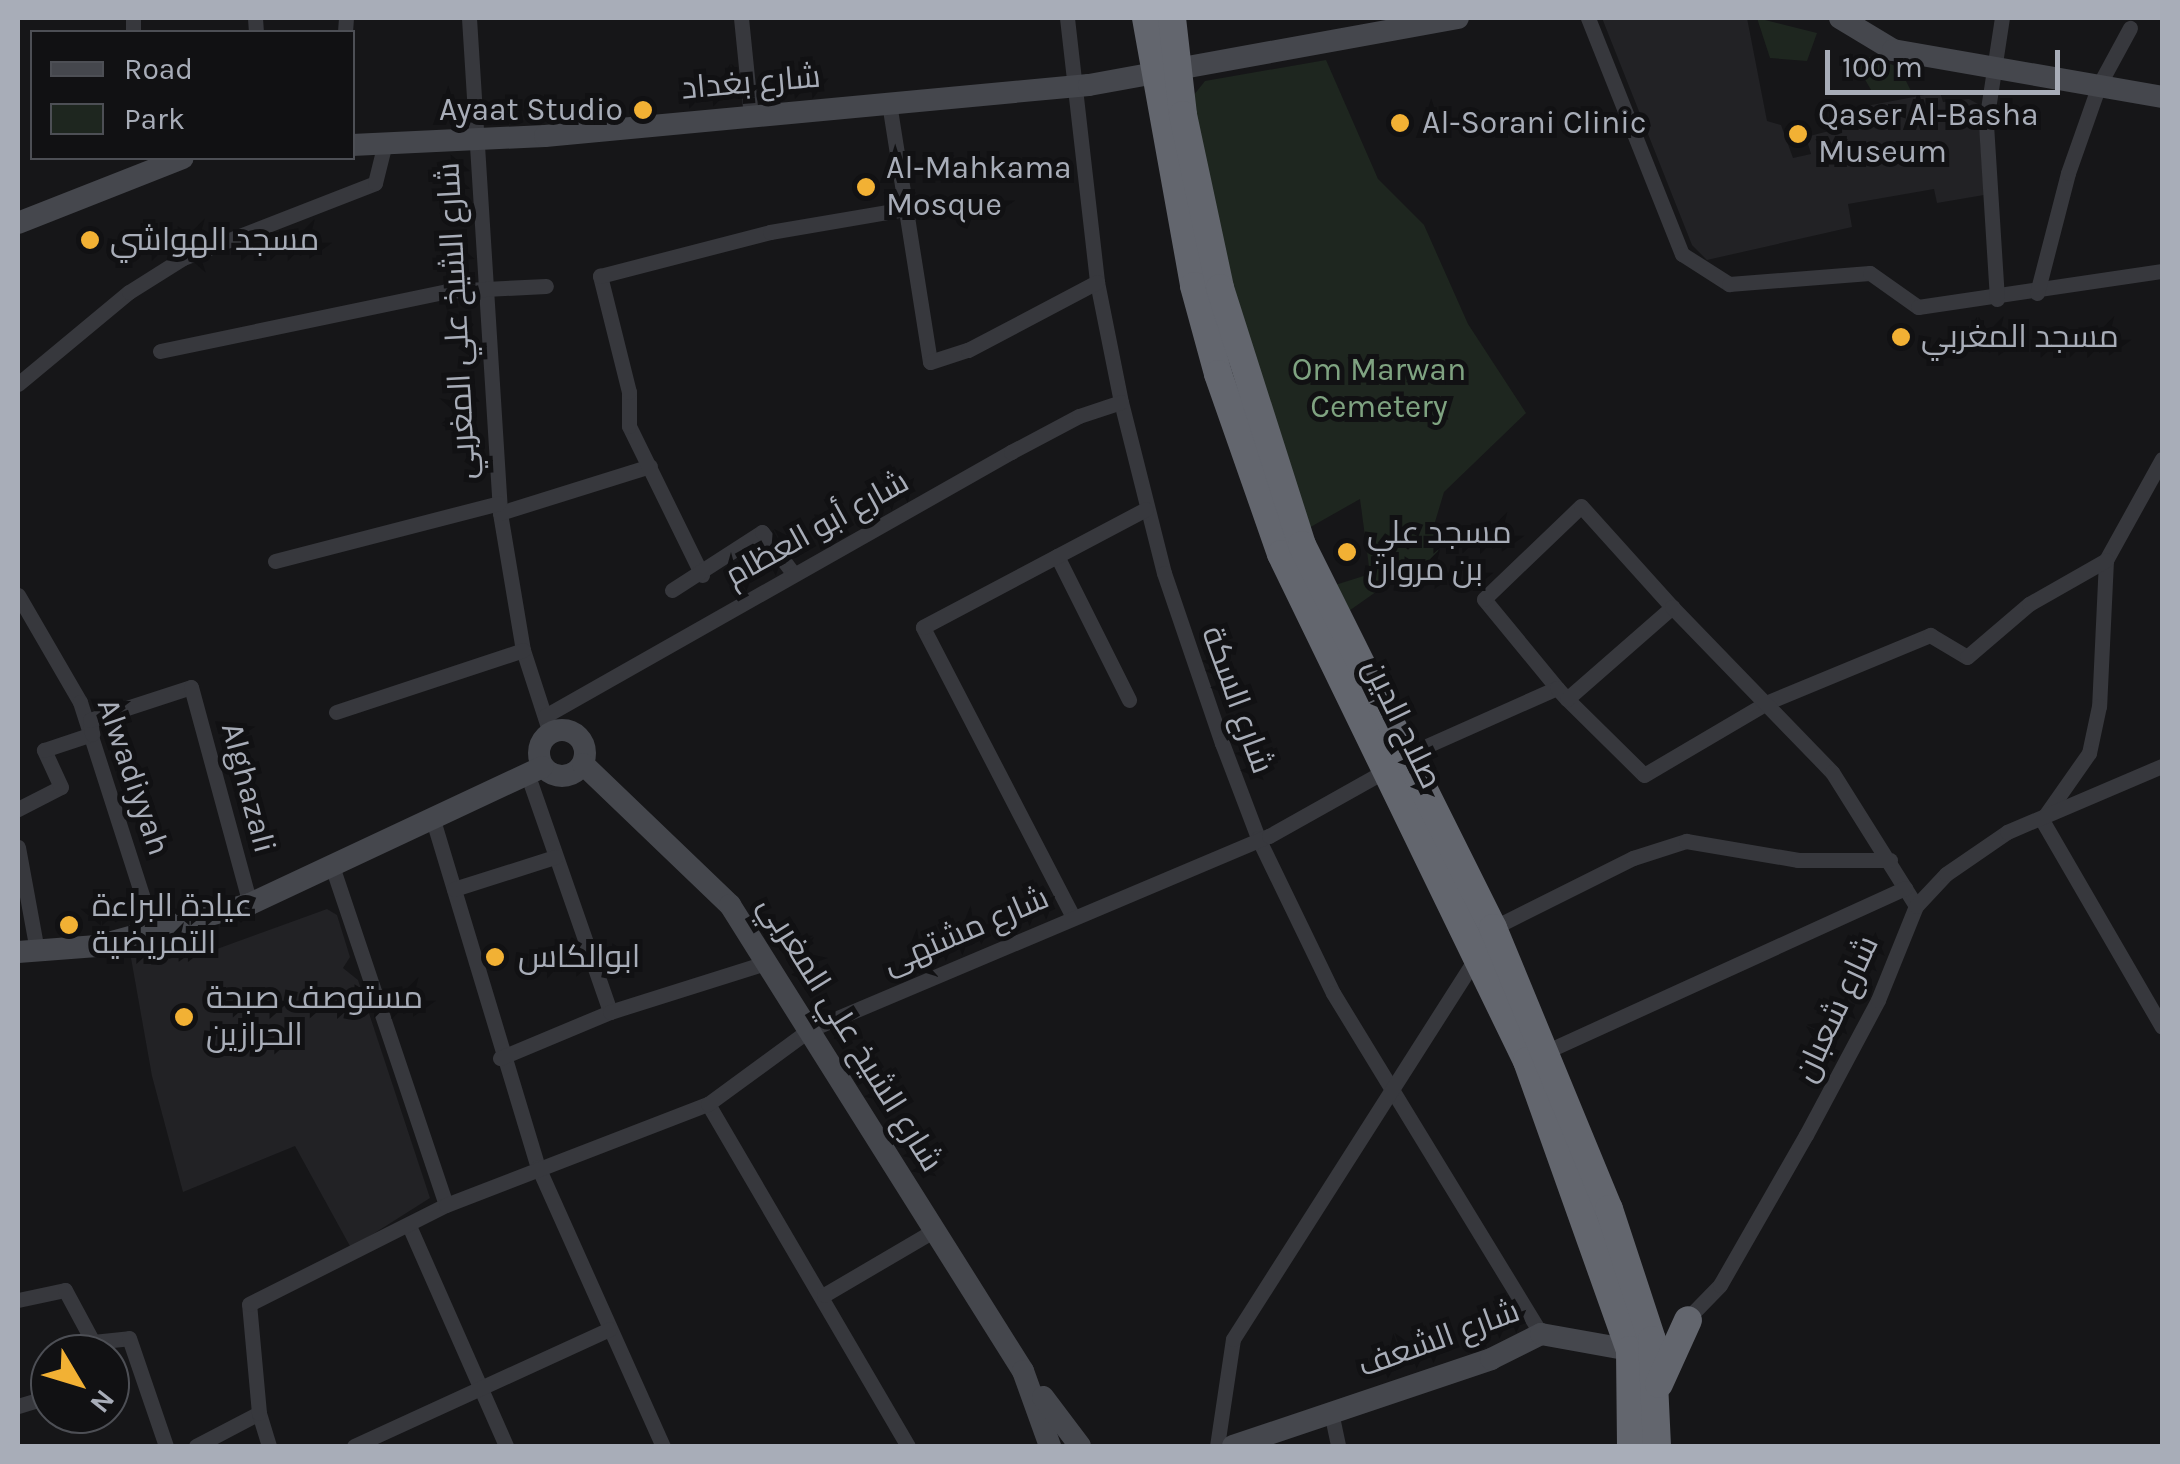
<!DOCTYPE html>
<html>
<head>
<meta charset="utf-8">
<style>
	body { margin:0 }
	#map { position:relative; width:2180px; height:1464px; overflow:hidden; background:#161618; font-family:Karla,Cairo,sans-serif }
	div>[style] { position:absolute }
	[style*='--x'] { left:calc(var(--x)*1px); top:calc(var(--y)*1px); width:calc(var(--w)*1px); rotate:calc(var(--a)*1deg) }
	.built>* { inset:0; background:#222225 }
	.green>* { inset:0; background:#1e261f }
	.street>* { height:15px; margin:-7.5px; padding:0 7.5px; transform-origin:7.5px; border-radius:7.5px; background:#37383d }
	.secondary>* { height:22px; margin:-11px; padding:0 11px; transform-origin:11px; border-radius:11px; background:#45474d }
	.secondary>.ring { margin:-11px; padding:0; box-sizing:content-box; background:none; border:22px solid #45474d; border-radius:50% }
	.highway>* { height:28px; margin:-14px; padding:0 14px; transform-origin:14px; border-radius:14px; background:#63666e }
	.dots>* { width:28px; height:28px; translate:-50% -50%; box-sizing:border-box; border:5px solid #111113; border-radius:50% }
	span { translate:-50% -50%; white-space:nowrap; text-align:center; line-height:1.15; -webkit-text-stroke:10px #111113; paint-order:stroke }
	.street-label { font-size:32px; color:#a8adb8 }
	.poi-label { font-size:32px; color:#a8adb8 }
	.right { translate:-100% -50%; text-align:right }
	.left { translate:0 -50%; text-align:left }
	.park-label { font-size:32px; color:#7fa381 }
	.frame { position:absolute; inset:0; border:20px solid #a8adb8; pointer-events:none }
	.legend { position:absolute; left:30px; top:30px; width:325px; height:130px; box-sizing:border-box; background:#111113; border:2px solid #4d4f55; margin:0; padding:12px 18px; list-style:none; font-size:30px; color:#a8adb8 }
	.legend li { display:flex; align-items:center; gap:20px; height:50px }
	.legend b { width:50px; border:2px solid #4d4f55 }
	.north { position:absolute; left:30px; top:1334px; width:100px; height:100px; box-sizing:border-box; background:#111113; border:2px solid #4d4f55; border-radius:50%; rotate:128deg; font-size:28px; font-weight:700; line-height:40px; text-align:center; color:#a8adb8 }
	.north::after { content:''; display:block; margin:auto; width:35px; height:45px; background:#f2b134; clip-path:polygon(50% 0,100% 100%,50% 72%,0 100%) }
	.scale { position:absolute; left:1825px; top:50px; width:235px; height:45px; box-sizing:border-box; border:5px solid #a8adb8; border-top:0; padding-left:12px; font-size:30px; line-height:35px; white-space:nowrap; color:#a8adb8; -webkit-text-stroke:8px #111113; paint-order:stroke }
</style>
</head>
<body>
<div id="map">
	<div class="built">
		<div style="clip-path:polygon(1602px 18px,1747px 18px,1767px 121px,1781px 125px,1793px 158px,1811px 154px,1806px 137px,1848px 126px,1845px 110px,1940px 92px,1943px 102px,1969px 99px,1978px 104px,1984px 195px,1937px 203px,1934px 189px,1848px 204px,1852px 227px,1707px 260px,1692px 245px)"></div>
		<div style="clip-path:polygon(327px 909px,337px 915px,350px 957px,343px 968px,358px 980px,430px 1198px,351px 1248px,295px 1146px,183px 1192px,152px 1076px,131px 958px,206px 953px)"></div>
	</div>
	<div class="green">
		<div style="clip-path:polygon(1757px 18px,1817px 33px,1807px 61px,1770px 58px)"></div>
		<div style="clip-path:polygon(1863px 55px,1899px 67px,1911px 91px,1874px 95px,1860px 71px)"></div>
		<div style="clip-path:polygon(1326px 60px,1378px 179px,1424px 225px,1468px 324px,1526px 413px,1444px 492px,1435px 522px,1438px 552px,1429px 569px,1390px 582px,1346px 613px,1332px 586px,1370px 574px,1360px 499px,1307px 529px,1215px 247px,1193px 96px,1205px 81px)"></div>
	</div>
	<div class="street">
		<div style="--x:133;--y:18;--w:14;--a:90"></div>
		<div style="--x:255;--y:18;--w:14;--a:86"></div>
		<div style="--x:469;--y:18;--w:496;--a:86.4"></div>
		<div style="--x:500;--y:513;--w:139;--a:80.5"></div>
		<div style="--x:523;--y:650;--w:87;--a:72"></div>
		<div style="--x:741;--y:18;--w:99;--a:84.2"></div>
		<div style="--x:1067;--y:18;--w:266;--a:83.5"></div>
		<div style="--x:1097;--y:282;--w:122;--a:78.7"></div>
		<div style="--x:1121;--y:402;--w:176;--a:75.9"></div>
		<div style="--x:1164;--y:573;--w:180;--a:71.2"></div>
		<div style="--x:1222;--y:743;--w:102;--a:69.2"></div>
		<div style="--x:1258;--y:838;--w:172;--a:64.2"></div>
		<div style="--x:1333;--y:993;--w:399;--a:58.6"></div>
		<div style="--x:1588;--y:18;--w:254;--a:68.3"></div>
		<div style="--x:1682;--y:254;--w:56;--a:32.6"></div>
		<div style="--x:1729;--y:284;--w:141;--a:-4.5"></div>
		<div style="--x:1870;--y:273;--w:59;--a:35.3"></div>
		<div style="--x:1918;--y:307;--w:247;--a:-8.4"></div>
		<div style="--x:345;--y:32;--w:14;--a:-86"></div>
		<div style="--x:889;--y:103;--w:262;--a:81"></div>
		<div style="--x:930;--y:362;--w:40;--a:-18"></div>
		<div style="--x:968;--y:350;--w:146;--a:-27.8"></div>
		<div style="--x:2037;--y:293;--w:124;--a:-75.5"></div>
		<div style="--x:2068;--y:173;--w:93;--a:-70.6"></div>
		<div style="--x:2099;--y:85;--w:65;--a:-61.5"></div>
		<div style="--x:1997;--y:299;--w:177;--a:-93.6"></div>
		<div style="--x:1986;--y:122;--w:105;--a:-81.3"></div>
		<div style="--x:160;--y:351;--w:292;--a:-11.8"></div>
		<div style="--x:446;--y:291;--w:100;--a:-2.9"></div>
		<div style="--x:18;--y:384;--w:144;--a:-39.7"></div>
		<div style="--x:129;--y:292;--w:64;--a:-32.2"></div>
		<div style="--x:183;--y:258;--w:206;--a:-21.3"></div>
		<div style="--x:375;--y:183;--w:38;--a:-76"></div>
		<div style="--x:2162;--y:459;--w:115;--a:119"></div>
		<div style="--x:2106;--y:560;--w:146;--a:92.7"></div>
		<div style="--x:2099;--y:706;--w:48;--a:102"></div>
		<div style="--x:2089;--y:753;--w:82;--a:125"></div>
		<div style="--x:2042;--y:820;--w:239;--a:59.9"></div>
		<div style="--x:500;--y:513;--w:157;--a:-17.4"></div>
		<div style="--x:1057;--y:556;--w:161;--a:63.4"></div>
		<div style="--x:275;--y:561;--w:231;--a:-14.5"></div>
		<div style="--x:702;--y:575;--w:166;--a:-116.1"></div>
		<div style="--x:629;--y:426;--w:34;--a:-90"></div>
		<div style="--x:629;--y:392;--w:120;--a:-104"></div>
		<div style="--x:600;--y:276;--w:176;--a:-14.5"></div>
		<div style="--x:770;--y:232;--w:136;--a:-9.7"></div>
		<div style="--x:672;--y:590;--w:107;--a:-32.8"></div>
		<div style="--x:762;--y:532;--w:51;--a:52.9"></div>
		<div style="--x:18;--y:595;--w:124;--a:59.9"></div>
		<div style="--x:80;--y:702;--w:242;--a:72.2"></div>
		<div style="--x:1557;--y:688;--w:115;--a:-129.4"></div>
		<div style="--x:1484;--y:599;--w:134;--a:-43.8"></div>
		<div style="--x:1581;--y:506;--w:136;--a:48"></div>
		<div style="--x:1567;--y:699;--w:108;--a:44.6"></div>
		<div style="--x:1644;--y:775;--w:142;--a:-30.5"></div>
		<div style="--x:1766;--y:703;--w:178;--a:-22.5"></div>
		<div style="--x:1930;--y:635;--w:43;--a:30.7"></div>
		<div style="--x:1967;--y:657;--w:82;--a:-40.5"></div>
		<div style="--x:2029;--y:604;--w:89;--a:-29.7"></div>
		<div style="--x:336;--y:712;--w:197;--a:-18.3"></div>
		<div style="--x:545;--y:716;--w:536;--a:-29.53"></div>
		<div style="--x:1011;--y:452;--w:77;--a:-27.9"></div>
		<div style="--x:1079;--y:416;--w:44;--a:-18.4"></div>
		<div style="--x:1404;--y:756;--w:167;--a:-24"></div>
		<div style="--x:1557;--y:688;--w:15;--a:48"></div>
		<div style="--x:1567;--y:699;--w:140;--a:-41.2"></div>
		<div style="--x:1672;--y:607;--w:230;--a:45.9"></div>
		<div style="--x:1832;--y:772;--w:158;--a:57.9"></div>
		<div style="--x:527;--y:773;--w:253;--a:70.8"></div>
		<div style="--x:18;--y:809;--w:48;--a:-27.1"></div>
		<div style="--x:61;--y:787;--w:41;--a:-114.7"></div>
		<div style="--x:44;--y:750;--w:51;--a:-18.4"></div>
		<div style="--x:92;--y:734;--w:14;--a:-98"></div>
		<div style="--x:90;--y:720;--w:106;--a:-18.1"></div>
		<div style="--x:191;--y:687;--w:225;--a:74.8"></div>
		<div style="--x:433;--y:820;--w:363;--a:73.2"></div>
		<div style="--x:538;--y:1167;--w:306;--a:65.9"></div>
		<div style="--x:18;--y:847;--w:106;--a:79.6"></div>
		<div style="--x:333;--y:869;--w:354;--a:71.4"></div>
		<div style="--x:454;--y:889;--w:106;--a:-17.6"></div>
		<div style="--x:1072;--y:915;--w:324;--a:-117.4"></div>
		<div style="--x:923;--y:627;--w:252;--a:-27.9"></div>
		<div style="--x:1493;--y:928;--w:157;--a:-26.6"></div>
		<div style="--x:1633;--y:858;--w:56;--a:-17.8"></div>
		<div style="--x:1686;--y:841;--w:114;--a:9.6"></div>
		<div style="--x:1798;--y:860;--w:92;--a:0"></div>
		<div style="--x:1543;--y:1053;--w:398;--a:-24.5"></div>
		<div style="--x:500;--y:1058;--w:119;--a:-22.7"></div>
		<div style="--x:610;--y:1012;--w:163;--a:-17.5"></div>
		<div style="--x:708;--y:1104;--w:396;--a:59.7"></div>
		<div style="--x:410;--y:1228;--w:238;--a:66.2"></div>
		<div style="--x:824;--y:1295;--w:129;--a:-30.4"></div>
		<div style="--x:18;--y:1300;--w:48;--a:-12"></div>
		<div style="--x:65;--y:1290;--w:59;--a:61.7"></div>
		<div style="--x:93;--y:1342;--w:36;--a:-6"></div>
		<div style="--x:129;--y:1338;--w:114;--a:71.1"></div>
		<div style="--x:1685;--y:1321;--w:50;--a:-45.8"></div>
		<div style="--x:1720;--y:1285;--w:173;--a:-60.2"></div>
		<div style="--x:1806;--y:1135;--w:153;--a:-61.9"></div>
		<div style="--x:1878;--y:1000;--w:101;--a:-68"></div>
		<div style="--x:1916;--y:906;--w:44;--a:-46.8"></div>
		<div style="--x:1946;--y:874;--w:74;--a:-34.5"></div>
		<div style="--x:2007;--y:832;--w:168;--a:-23.1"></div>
		<div style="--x:18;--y:1406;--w:34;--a:-17"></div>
		<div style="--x:1331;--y:1412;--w:35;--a:78"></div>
		<div style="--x:196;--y:1446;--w:71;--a:-27.6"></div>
		<div style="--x:269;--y:1446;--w:34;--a:-107"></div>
		<div style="--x:259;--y:1413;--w:109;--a:-95.2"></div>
		<div style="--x:249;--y:1304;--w:220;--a:-26.7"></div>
		<div style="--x:446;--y:1205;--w:281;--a:-21.1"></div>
		<div style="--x:708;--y:1104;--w:125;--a:-36.2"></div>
		<div style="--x:809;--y:1030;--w:499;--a:-22.9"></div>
		<div style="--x:1269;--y:836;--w:133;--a:-29.3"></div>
		<div style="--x:354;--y:1446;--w:281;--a:-24.6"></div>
		<div style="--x:1217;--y:1446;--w:108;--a:-81.5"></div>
		<div style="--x:1233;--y:1339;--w:453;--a:-57.5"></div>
	</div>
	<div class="secondary">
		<div style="--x:1840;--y:18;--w:62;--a:31.1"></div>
		<div style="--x:1893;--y:50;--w:273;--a:9.9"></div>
		<div style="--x:352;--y:145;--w:193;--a:-2.7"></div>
		<div style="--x:545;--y:136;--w:546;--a:-5.36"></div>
		<div style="--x:1089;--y:85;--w:375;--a:-10.3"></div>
		<div style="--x:18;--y:223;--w:177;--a:-21.5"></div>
		<div class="ring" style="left:539px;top:730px;width:24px;height:24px"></div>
		<div style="--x:583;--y:764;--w:204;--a:43.8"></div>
		<div style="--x:730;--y:905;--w:550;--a:57.84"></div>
		<div style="--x:1023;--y:1371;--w:80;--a:70.2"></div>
		<div style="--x:18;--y:952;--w:79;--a:-4.3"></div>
		<div style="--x:97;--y:946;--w:159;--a:-15.4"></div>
		<div style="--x:250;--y:904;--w:323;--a:-25.1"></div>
		<div style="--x:1043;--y:1397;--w:61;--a:52.9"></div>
		<div style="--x:1233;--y:1446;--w:272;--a:-18.6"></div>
		<div style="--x:1491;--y:1359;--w:56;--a:-26.6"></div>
		<div style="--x:1541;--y:1334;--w:90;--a:10.2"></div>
	</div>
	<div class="highway">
		<div style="--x:1146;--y:18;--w:272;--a:79.8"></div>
		<div style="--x:1194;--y:286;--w:91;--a:74.7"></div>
		<div style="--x:1218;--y:374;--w:191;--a:70.7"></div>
		<div style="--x:1281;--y:554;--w:564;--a:64.12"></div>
		<div style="--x:1527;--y:1061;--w:307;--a:70.4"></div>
		<div style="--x:1630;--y:1350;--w:96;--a:89.4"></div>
		<div style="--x:1172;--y:18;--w:98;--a:83.5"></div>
		<div style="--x:1183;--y:115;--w:177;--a:77.9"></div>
		<div style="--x:1220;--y:288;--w:270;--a:72.3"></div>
		<div style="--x:1302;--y:545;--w:428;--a:63.5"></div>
		<div style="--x:1493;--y:928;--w:304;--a:67.6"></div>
		<div style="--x:1609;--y:1209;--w:138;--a:71.8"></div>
		<div style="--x:1652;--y:1340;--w:106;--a:87.3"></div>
		<div style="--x:1659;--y:1384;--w:70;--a:-65.6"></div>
	</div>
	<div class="dots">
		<div style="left:643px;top:110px;background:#f2b134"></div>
		<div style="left:1400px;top:123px;background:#f2b134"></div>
		<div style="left:1798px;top:134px;background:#f2b134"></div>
		<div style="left:866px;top:187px;background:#f2b134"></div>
		<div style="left:90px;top:240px;background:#f2b134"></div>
		<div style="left:1901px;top:337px;background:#f2b134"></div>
		<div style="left:1347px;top:552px;background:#f2b134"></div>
		<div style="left:69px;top:925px;background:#f2b134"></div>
		<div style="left:495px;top:957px;background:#f2b134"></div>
		<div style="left:184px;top:1017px;background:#f2b134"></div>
	</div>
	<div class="street-label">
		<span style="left:751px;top:83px;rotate:-5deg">شارع بغداد</span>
		<span style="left:457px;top:321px;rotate:-93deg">شارع الشيخ علي المغربي</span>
		<span style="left:817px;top:529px;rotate:-29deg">شارع أبو العظام</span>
		<span style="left:1237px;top:700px;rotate:70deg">شارع السكة</span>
		<span style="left:1402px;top:724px;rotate:64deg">صلاح الدين</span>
		<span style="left:133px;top:777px;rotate:71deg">Alwadiyyah</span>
		<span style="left:248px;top:788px;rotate:75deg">Alghazali</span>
		<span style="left:966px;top:931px;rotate:-23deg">شارع مشتهى</span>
		<span style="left:1837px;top:1009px;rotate:-65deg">شارع شعبان</span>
		<span style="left:850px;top:1034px;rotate:58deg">شارع الشيخ علي المغربي</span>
		<span style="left:1439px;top:1339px;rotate:-20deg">شارع الشعف</span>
	</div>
	<div class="poi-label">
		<span class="right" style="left:623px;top:110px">Ayaat Studio</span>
		<span class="left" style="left:1818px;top:134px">Qaser Al-Basha<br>Museum</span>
		<span class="left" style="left:1422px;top:123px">Al-Sorani Clinic</span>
		<span class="left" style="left:886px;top:187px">Al-Mahkama<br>Mosque</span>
		<span class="left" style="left:110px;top:240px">مسجد الهواشي</span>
		<span class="left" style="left:1921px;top:337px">مسجد المغربي</span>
		<span class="left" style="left:1367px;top:552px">مسجد علي<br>بن مروان</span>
		<span class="left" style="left:92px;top:925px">عيادة البراءة<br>التمريضية</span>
		<span class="left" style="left:518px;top:957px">ابوالكاس</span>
		<span class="left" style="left:206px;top:1017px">مستوصف صبحة<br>الحرازين</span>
	</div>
	<div class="park-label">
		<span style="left:1379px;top:389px">Om Marwan<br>Cemetery</span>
	</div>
	<div class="frame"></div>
	<ul class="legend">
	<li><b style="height:12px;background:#45474d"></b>Road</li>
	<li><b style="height:28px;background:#1e261f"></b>Park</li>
	</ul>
	<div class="north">N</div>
	<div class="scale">100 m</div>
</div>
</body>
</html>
